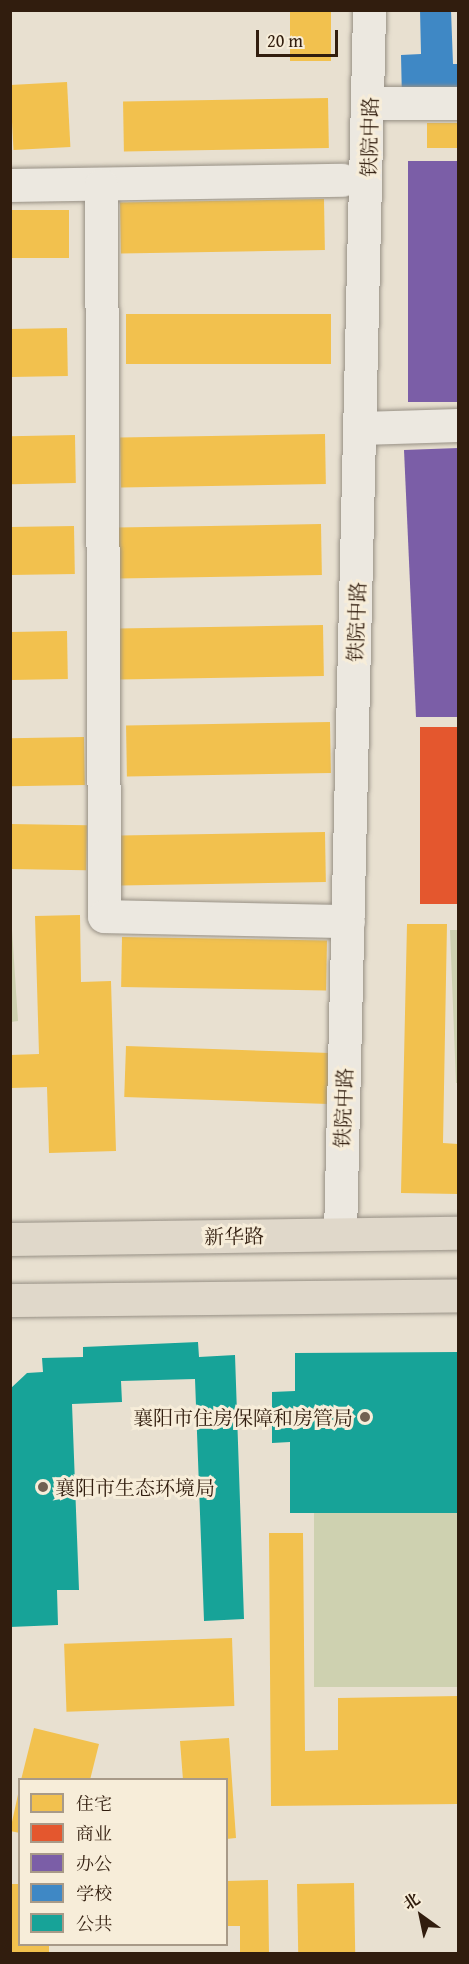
<!DOCTYPE html>
<html>
<head>
<meta charset="utf-8">
<style>
	body { margin:0 }
	#map { position:relative; width:469px; height:1964px; overflow:hidden; background:#e8e0d0; font-family:"Gentium Book Plus","Noto Serif SC",serif }
	div>[style] { position:absolute }
	[style*='--x'] { left:calc(var(--x)*1px); top:calc(var(--y)*1px); width:calc(var(--w)*1px); rotate:calc(var(--a)*1deg) }
	.green>* { inset:0; background:#ced1b0; transform-origin:0 0 }
	.homes>* { inset:0; background:#f2c14e; transform-origin:0 0 }
	.shops>* { inset:0; background:#e4572e; transform-origin:0 0 }
	.offices>* { inset:0; background:#7b5ea7; transform-origin:0 0 }
	.schools>* { inset:0; background:#3f88c5 }
	.public>* { inset:0; background:#17a398 }
	.roads { filter:drop-shadow(0 0 2px #979085) drop-shadow(0 0 2px #979085) }
	.minor>* { height:33px; margin:-16.5px; padding:0 16.5px; transform-origin:16.5px; border-radius:16.5px; background:#ece8e0 }
	.major>* { height:33px; margin:-16.5px; padding:0 16.5px; transform-origin:16.5px; border-radius:16.5px; background:#e0d8ca }
	.dots>* { width:16px; height:16px; translate:-50% -50%; box-sizing:border-box; border:3px solid #f7edd9; border-radius:50% }
	span { translate:-50% -50%; white-space:nowrap; text-align:center; line-height:1.15; -webkit-text-stroke:6px #f7edd9; paint-order:stroke }
	.street-label { font-size:20px; color:#311d0e }
	.poi-label { font-size:20px; color:#311d0e }
	.right { translate:-100% -50%; text-align:right }
	.left { translate:0 -50%; text-align:left }
	.frame { position:absolute; inset:0; border:12px solid #311d0e; pointer-events:none }
	.legend { position:absolute; left:18px; top:1778px; width:210px; height:168px; box-sizing:border-box; background:#f7edd9; border:2px solid #a89a88; margin:0; padding:8px 10px; list-style:none; font-size:18px; color:#311d0e }
	.legend li { display:flex; align-items:center; gap:12px; height:30px }
	.legend b { width:30px; border:2px solid #a89a88 }
	.north { position:absolute; left:391px; top:1886px; width:60px; height:60px; -webkit-text-stroke:4px #f7edd9; paint-order:stroke; rotate:327deg; font-size:16px; font-weight:700; line-height:24px; text-align:center; color:#311d0e }
	.north::after { content:''; display:block; margin:auto; width:21px; height:27px; background:#311d0e; clip-path:polygon(50% 0,100% 100%,50% 72%,0 100%) }
	.scale { position:absolute; left:256px; top:30px; width:82px; height:27px; box-sizing:border-box; border:3px solid #311d0e; border-top:0; padding-left:8px; font-size:18px; line-height:21px; white-space:nowrap; color:#311d0e; -webkit-text-stroke:4px #f7edd9; paint-order:stroke }
</style>
</head>
<body>
<div id="map">
	<div class="green">
		<div style="clip-path:polygon(11px 915px,18px 1021px,11px 1022px,10px 915px)"></div>
		<div style="clip-path:polygon(450px 930px,458px 930px,458px 1083px,456px 1083px)"></div>
		<div style="left:314px;top:1513px;width:144px;height:174px"></div>
	</div>
	<div class="homes">
		<div style="left:290px;top:10px;width:41px;height:51px"></div>
		<div style="left:67px;top:82px;width:65px;height:57px;rotate:87deg"></div>
		<div style="left:328px;top:98px;width:50px;height:205px;rotate:89deg"></div>
		<div style="left:427px;top:123px;width:31px;height:25px"></div>
		<div style="left:324px;top:199px;width:51px;height:204px;rotate:89deg"></div>
		<div style="left:69px;top:210px;width:48px;height:59px;rotate:90deg"></div>
		<div style="left:331px;top:314px;width:50px;height:205px;rotate:90deg"></div>
		<div style="left:67px;top:328px;width:48px;height:57px;rotate:89deg"></div>
		<div style="left:325px;top:434px;width:50px;height:205px;rotate:89deg"></div>
		<div style="left:75px;top:435px;width:48px;height:65px;rotate:89deg"></div>
		<div style="left:321px;top:524px;width:51px;height:204px;rotate:89deg"></div>
		<div style="left:74px;top:526px;width:48px;height:64px;rotate:89deg"></div>
		<div style="left:323px;top:625px;width:51px;height:205px;rotate:89deg"></div>
		<div style="left:67px;top:631px;width:48px;height:57px;rotate:89deg"></div>
		<div style="left:330px;top:722px;width:51px;height:204px;rotate:89deg"></div>
		<div style="left:84px;top:737px;width:48px;height:74px;rotate:89deg"></div>
		<div style="left:10px;top:824px;width:77px;height:45px;rotate:1deg"></div>
		<div style="left:325px;top:832px;width:50px;height:205px;rotate:89deg"></div>
		<div style="clip-path:polygon(80px 915px,81px 982px,111px 981px,116px 1151px,49px 1153px,47px 1087px,10px 1088px,10px 1055px,39px 1054px,35px 916px)"></div>
		<div style="clip-path:polygon(407px 924px,447px 924px,443px 1143px,458px 1144px,458px 1194px,401px 1193px)"></div>
		<div style="left:122px;top:937px;width:205px;height:50px;rotate:1deg"></div>
		<div style="left:126px;top:1046px;width:204px;height:51px;rotate:2deg"></div>
		<div style="clip-path:polygon(269px 1533px,303px 1533px,305px 1751px,338px 1750px,338px 1698px,458px 1696px,458px 1804px,271px 1806px)"></div>
		<div style="left:232px;top:1638px;width:68px;height:168px;rotate:88deg"></div>
		<div style="clip-path:polygon(34px 1728px,99px 1744px,90px 1780px,21px 1780px)"></div>
		<div style="clip-path:polygon(229px 1738px,236px 1838px,226px 1839px,226px 1780px,183px 1780px,180px 1741px)"></div>
		<div style="clip-path:polygon(19px 1790px,20px 1790px,20px 1833px,10px 1831px)"></div>
		<div style="clip-path:polygon(268px 1880px,269px 1954px,240px 1954px,240px 1926px,226px 1926px,226px 1881px)"></div>
		<div style="left:354px;top:1883px;width:71px;height:57px;rotate:89deg"></div>
		<div style="clip-path:polygon(10px 1884px,20px 1884px,20px 1944px,49px 1944px,49px 1954px,10px 1954px)"></div>
	</div>
	<div class="shops">
		<div style="left:458px;top:727px;width:177px;height:38px;rotate:90deg"></div>
	</div>
	<div class="offices">
		<div style="left:408px;top:161px;width:50px;height:241px"></div>
		<div style="clip-path:polygon(458px 448px,458px 717px,416px 717px,404px 450px)"></div>
	</div>
	<div class="schools">
		<div style="clip-path:polygon(420px 10px,451px 10px,453px 64px,458px 64px,458px 98px,402px 100px,401px 55px,421px 54px)"></div>
	</div>
	<div class="public">
		<div style="clip-path:polygon(198px 1342px,199px 1357px,235px 1355px,244px 1619px,204px 1621px,195px 1379px,121px 1381px,122px 1402px,72px 1404px,79px 1590px,57px 1590px,58px 1625px,10px 1627px,10px 1389px,27px 1373px,43px 1372px,42px 1358px,83px 1357px,83px 1347px)"></div>
		<div style="clip-path:polygon(458px 1352px,458px 1513px,290px 1513px,290px 1442px,272px 1443px,272px 1392px,295px 1391px,295px 1353px)"></div>
	</div>
	<div class="roads">
		<div class="minor">
			<div style="--x:370;--y:103;--w:88;--a:0"></div>
			<div style="--x:10;--y:185;--w:332;--a:-0.9"></div>
			<div style="--x:101;--y:185;--w:731;--a:89.76"></div>
			<div style="--x:104;--y:916;--w:244;--a:1.2"></div>
			<div style="--x:361;--y:428;--w:97;--a:-1.8"></div>
			<div style="--x:340;--y:1234;--w:1224;--a:-88.64"></div>
		</div>
		<div class="major">
			<div style="--x:10;--y:1239;--w:448;--a:-0.8"></div>
			<div style="--x:10;--y:1300;--w:448;--a:-0.6"></div>
		</div>
	</div>
	<div class="dots">
		<div style="left:365px;top:1417px;background:#716152"></div>
		<div style="left:43px;top:1487px;background:#716152"></div>
	</div>
	<div class="street-label">
		<span style="left:369px;top:137px;rotate:-89deg">铁院中路</span>
		<span style="left:356px;top:622px;rotate:-88deg">铁院中路</span>
		<span style="left:343px;top:1108px;rotate:-88deg">铁院中路</span>
		<span style="left:234px;top:1236px;rotate:-1deg">新华路</span>
	</div>
	<div class="poi-label">
		<span class="right" style="left:353px;top:1417px">襄阳市住房保障和房管局</span>
		<span class="left" style="left:55px;top:1487px">襄阳市生态环境局</span>
	</div>
	<div class="frame"></div>
	<ul class="legend">
	<li><b style="height:16px;background:#f2c14e"></b>住宅</li>
	<li><b style="height:16px;background:#e4572e"></b>商业</li>
	<li><b style="height:16px;background:#7b5ea7"></b>办公</li>
	<li><b style="height:16px;background:#3f88c5"></b>学校</li>
	<li><b style="height:16px;background:#17a398"></b>公共</li>
	</ul>
	<div class="north">北</div>
	<div class="scale">20 m</div>
</div>
</body>
</html>
